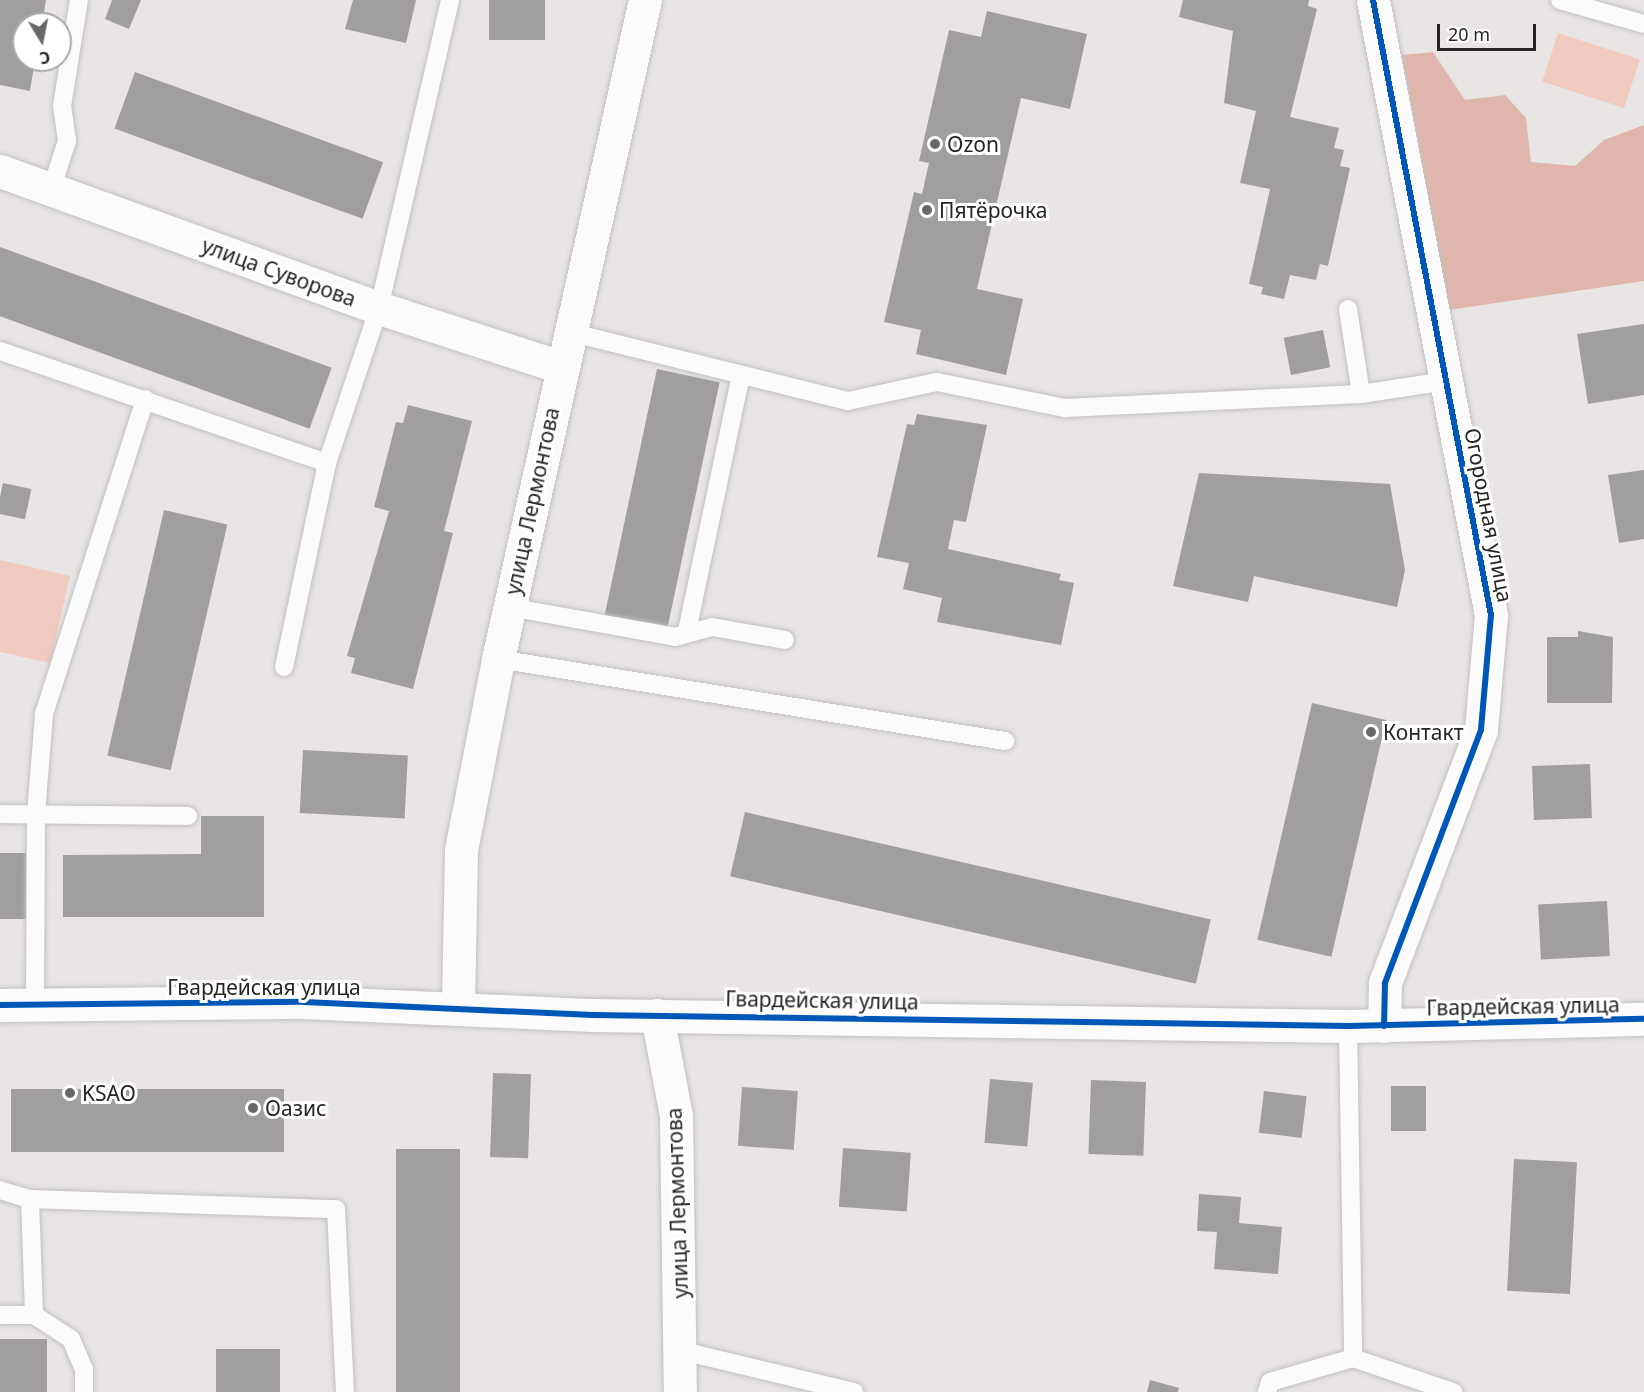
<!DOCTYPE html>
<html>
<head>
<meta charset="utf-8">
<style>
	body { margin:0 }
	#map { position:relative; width:1644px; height:1392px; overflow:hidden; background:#e8e5e4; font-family:"Noto Sans",sans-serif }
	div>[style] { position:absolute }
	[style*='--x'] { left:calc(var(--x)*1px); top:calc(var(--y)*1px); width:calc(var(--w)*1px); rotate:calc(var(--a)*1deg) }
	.green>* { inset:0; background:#f0c9bf; transform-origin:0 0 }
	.forest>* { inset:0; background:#e0b6ac }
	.building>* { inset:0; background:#a09f9e; transform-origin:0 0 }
	.roads { filter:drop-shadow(0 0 2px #c2c1c0) drop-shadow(0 0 2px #c2c1c0) }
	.lane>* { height:18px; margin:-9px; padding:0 9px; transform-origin:9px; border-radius:9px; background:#fcfbfb }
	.street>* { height:33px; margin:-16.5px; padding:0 16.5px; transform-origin:16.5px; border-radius:16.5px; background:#fcfbfb }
	.cycleway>* { height:6px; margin:-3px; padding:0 3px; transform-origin:3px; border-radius:3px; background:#0057b8 }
	.dots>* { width:16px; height:16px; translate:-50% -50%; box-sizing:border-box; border:3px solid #fff; border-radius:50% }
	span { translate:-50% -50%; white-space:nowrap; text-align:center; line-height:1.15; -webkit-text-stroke:6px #fff; paint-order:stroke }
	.poi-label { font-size:21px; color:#262524 }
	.left { translate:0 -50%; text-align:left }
	.street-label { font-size:21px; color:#262524 }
	.north { position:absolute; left:12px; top:12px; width:60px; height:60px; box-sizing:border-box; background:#fff; border:2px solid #a8a8a7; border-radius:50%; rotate:170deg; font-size:16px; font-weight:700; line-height:24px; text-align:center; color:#262524 }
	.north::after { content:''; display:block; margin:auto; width:21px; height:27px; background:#6a6867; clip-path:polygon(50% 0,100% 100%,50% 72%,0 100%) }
	.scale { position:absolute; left:1437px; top:24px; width:99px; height:27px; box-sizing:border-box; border:3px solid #262524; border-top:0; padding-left:8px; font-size:18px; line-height:21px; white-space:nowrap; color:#262524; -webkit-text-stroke:4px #fff; paint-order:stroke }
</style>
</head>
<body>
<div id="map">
	<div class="green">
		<div style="left:1558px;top:33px;width:86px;height:51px;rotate:18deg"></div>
		<div style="clip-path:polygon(0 560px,70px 576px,50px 663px,0 652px)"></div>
	</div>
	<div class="forest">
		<div style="clip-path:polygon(1433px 52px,1465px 100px,1505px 95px,1526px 118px,1531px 162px,1575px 166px,1604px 140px,1644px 125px,1644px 281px,1449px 310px,1402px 55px)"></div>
	</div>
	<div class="building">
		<div style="clip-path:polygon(0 0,46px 0,42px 24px,24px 24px,24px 60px,35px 60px,30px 91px,0 85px)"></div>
		<div style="clip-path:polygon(112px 0,141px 0,129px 29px,105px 19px)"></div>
		<div style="clip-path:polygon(353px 0,416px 0,406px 43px,345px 29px)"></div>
		<div style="left:489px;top:0;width:56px;height:40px"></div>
		<div style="clip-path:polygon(1183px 0,1309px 0,1308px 6px,1317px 9px,1290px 117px,1339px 128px,1334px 148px,1344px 150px,1340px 166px,1350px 168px,1328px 266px,1320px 264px,1316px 280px,1290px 275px,1284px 299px,1261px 294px,1263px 287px,1249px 284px,1270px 189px,1240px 183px,1256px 111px,1224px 103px,1233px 31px,1179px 17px)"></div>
		<div style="clip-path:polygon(987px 11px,1087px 34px,1070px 109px,1021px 98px,977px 289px,1023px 299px,1006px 375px,916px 354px,921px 330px,884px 322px,914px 192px,922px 194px,929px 163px,919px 161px,949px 30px,981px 37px)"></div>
		<div style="left:135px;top:72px;width:264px;height:60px;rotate:20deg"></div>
		<div style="left:0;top:247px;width:353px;height:65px;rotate:20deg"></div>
		<div style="clip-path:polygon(1644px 324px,1644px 395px,1588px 404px,1577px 334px)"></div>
		<div style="left:1323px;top:330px;width:38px;height:40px;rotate:79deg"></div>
		<div style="left:657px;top:369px;width:64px;height:253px;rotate:12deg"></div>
		<div style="clip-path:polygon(408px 405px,472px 421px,444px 531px,453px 533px,413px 689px,351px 673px,355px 658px,347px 656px,389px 511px,374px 507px,396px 422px,403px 423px)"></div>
		<div style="clip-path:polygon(917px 414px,987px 425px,966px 522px,954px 520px,948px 549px,1061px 574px,1059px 580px,1074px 583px,1061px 645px,937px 622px,942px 598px,903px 589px,909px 563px,877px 557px,907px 424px,914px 425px)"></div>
		<div style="clip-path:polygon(1644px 470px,1644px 539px,1619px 543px,1608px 475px)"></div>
		<div style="clip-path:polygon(1199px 473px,1390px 484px,1405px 570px,1397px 607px,1254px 576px,1248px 602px,1173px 586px)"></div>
		<div style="left:3px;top:483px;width:29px;height:31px;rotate:12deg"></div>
		<div style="left:164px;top:510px;width:65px;height:252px;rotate:13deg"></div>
		<div style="clip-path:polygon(1578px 631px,1613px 637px,1612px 703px,1547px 703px,1547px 637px,1578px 637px)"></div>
		<div style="left:1312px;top:703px;width:76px;height:243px;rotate:13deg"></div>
		<div style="left:303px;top:750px;width:105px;height:63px;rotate:3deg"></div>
		<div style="left:1590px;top:764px;width:54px;height:58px;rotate:88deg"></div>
		<div style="left:745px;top:812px;width:478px;height:66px;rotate:13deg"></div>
		<div style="clip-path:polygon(201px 816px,264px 816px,264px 917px,63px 917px,63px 855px,201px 854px)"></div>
		<div style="left:0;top:853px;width:26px;height:66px"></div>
		<div style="left:1607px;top:901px;width:55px;height:69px;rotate:87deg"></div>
		<div style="left:493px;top:1073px;width:38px;height:84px;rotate:2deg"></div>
		<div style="left:990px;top:1079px;width:43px;height:64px;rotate:5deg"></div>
		<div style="left:1091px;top:1080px;width:55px;height:74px;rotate:2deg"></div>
		<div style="left:1391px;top:1086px;width:35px;height:45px"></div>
		<div style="left:742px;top:1087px;width:56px;height:59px;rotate:4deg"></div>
		<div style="left:11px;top:1089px;width:273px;height:63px"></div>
		<div style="left:1264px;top:1091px;width:43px;height:42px;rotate:7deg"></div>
		<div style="left:843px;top:1148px;width:68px;height:59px;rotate:4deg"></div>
		<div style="left:396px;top:1149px;width:64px;height:243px"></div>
		<div style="left:1514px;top:1159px;width:63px;height:132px;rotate:3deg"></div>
		<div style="clip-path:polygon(1199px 1194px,1241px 1197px,1239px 1223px,1282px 1227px,1278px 1274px,1214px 1269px,1217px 1232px,1197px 1231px)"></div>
		<div style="left:0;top:1339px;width:47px;height:53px"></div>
		<div style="left:216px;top:1349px;width:64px;height:43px"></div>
		<div style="clip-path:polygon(1150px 1380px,1179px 1388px,1178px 1392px,1147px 1392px)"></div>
	</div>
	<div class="roads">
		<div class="lane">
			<div style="--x:1560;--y:0;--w:87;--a:15.9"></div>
			<div style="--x:51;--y:190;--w:52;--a:-71.9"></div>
			<div style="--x:67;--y:141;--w:35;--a:-98"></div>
			<div style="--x:62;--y:106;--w:107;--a:-80.9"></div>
			<div style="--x:1348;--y:309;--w:86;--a:81.3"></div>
			<div style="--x:569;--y:332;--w:287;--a:13.9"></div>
			<div style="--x:848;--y:401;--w:91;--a:-12.1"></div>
			<div style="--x:937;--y:382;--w:131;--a:11.5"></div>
			<div style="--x:1065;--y:408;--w:296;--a:-2.7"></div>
			<div style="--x:1361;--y:394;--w:86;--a:-8.7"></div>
			<div style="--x:0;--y:351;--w:346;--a:18.9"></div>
			<div style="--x:509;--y:607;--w:169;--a:10.2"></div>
			<div style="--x:675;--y:637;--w:38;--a:-15"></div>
			<div style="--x:712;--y:627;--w:74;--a:10.1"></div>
			<div style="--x:687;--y:631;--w:262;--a:-78.1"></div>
			<div style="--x:498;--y:659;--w:514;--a:9.19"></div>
			<div style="--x:284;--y:667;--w:208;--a:-78.1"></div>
			<div style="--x:327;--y:463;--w:163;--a:-71.5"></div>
			<div style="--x:379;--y:308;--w:316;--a:-77"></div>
			<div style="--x:0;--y:814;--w:188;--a:0.6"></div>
			<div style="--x:35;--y:1004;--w:190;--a:-89.7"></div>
			<div style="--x:36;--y:814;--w:100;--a:-85.4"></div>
			<div style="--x:44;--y:714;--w:331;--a:-72.2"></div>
			<div style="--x:1348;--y:1026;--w:332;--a:89.1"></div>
			<div style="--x:0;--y:1190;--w:31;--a:17"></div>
			<div style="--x:30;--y:1199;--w:306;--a:1.9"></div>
			<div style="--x:336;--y:1209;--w:183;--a:87.2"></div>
			<div style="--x:30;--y:1199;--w:116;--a:88"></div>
			<div style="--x:34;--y:1315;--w:44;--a:33"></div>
			<div style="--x:71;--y:1339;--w:33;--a:67"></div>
			<div style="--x:84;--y:1369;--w:23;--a:90"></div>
			<div style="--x:0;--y:1315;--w:34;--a:0"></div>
			<div style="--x:683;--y:1351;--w:176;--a:13.5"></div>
			<div style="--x:1267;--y:1392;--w:10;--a:-73"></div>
			<div style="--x:1270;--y:1382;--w:86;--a:-16.1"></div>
			<div style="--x:1353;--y:1358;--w:106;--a:18.8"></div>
		</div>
		<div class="street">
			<div style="--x:1373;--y:0;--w:626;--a:79.14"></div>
			<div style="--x:1491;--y:615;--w:115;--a:95"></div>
			<div style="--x:1481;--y:730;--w:271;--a:110.8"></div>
			<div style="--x:1385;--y:983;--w:43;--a:91.3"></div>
			<div style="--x:0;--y:171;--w:403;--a:19.9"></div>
			<div style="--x:379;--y:308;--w:191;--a:18"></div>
			<div style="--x:0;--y:1005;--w:304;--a:-0.6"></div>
			<div style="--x:304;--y:1002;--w:289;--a:2.6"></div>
			<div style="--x:593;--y:1015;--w:755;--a:0.83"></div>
			<div style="--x:1348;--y:1026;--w:296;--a:-1.4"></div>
			<div style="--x:458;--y:1006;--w:156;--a:-88.9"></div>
			<div style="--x:461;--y:850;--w:195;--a:-79"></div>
			<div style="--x:498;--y:659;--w:675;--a:-77.43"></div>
			<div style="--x:657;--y:1015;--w:103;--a:79.3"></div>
			<div style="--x:676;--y:1116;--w:276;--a:89.2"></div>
		</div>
	</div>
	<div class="cycleway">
		<div style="--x:1373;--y:0;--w:626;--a:79.14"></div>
		<div style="--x:1491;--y:615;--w:115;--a:95"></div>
		<div style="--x:1481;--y:730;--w:271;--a:110.8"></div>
		<div style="--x:1385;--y:983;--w:43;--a:91.3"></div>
		<div style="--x:0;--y:1005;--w:304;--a:-0.6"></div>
		<div style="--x:304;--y:1002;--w:289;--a:2.6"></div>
		<div style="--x:593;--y:1015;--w:755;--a:0.83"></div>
		<div style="--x:1348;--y:1026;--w:296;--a:-1.4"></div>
	</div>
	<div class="dots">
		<div style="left:935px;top:144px;background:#6a6867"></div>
		<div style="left:927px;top:210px;background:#6a6867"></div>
		<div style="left:1371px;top:732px;background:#6a6867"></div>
		<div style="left:70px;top:1093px;background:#6a6867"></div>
		<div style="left:253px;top:1108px;background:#6a6867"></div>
	</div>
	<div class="poi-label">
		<span class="left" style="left:947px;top:144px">Ozon</span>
		<span class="left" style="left:939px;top:210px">Пятёрочка</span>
		<span class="left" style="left:1383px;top:732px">Контакт</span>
		<span class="left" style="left:82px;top:1093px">KSAO</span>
		<span class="left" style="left:265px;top:1108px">Оазис</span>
	</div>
	<div class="street-label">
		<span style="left:279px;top:272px;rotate:20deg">улица Суворова</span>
		<span style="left:532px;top:501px;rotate:-78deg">улица Лермонтова</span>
		<span style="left:1489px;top:515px;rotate:79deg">Огородная улица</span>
		<span style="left:264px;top:987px">Гвардейская улица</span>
		<span style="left:822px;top:1000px;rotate:1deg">Гвардейская улица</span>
		<span style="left:1523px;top:1006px;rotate:-1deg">Гвардейская улица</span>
		<span style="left:677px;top:1203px;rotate:-92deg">улица Лермонтова</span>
	</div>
	<div class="north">С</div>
	<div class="scale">20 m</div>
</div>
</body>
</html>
